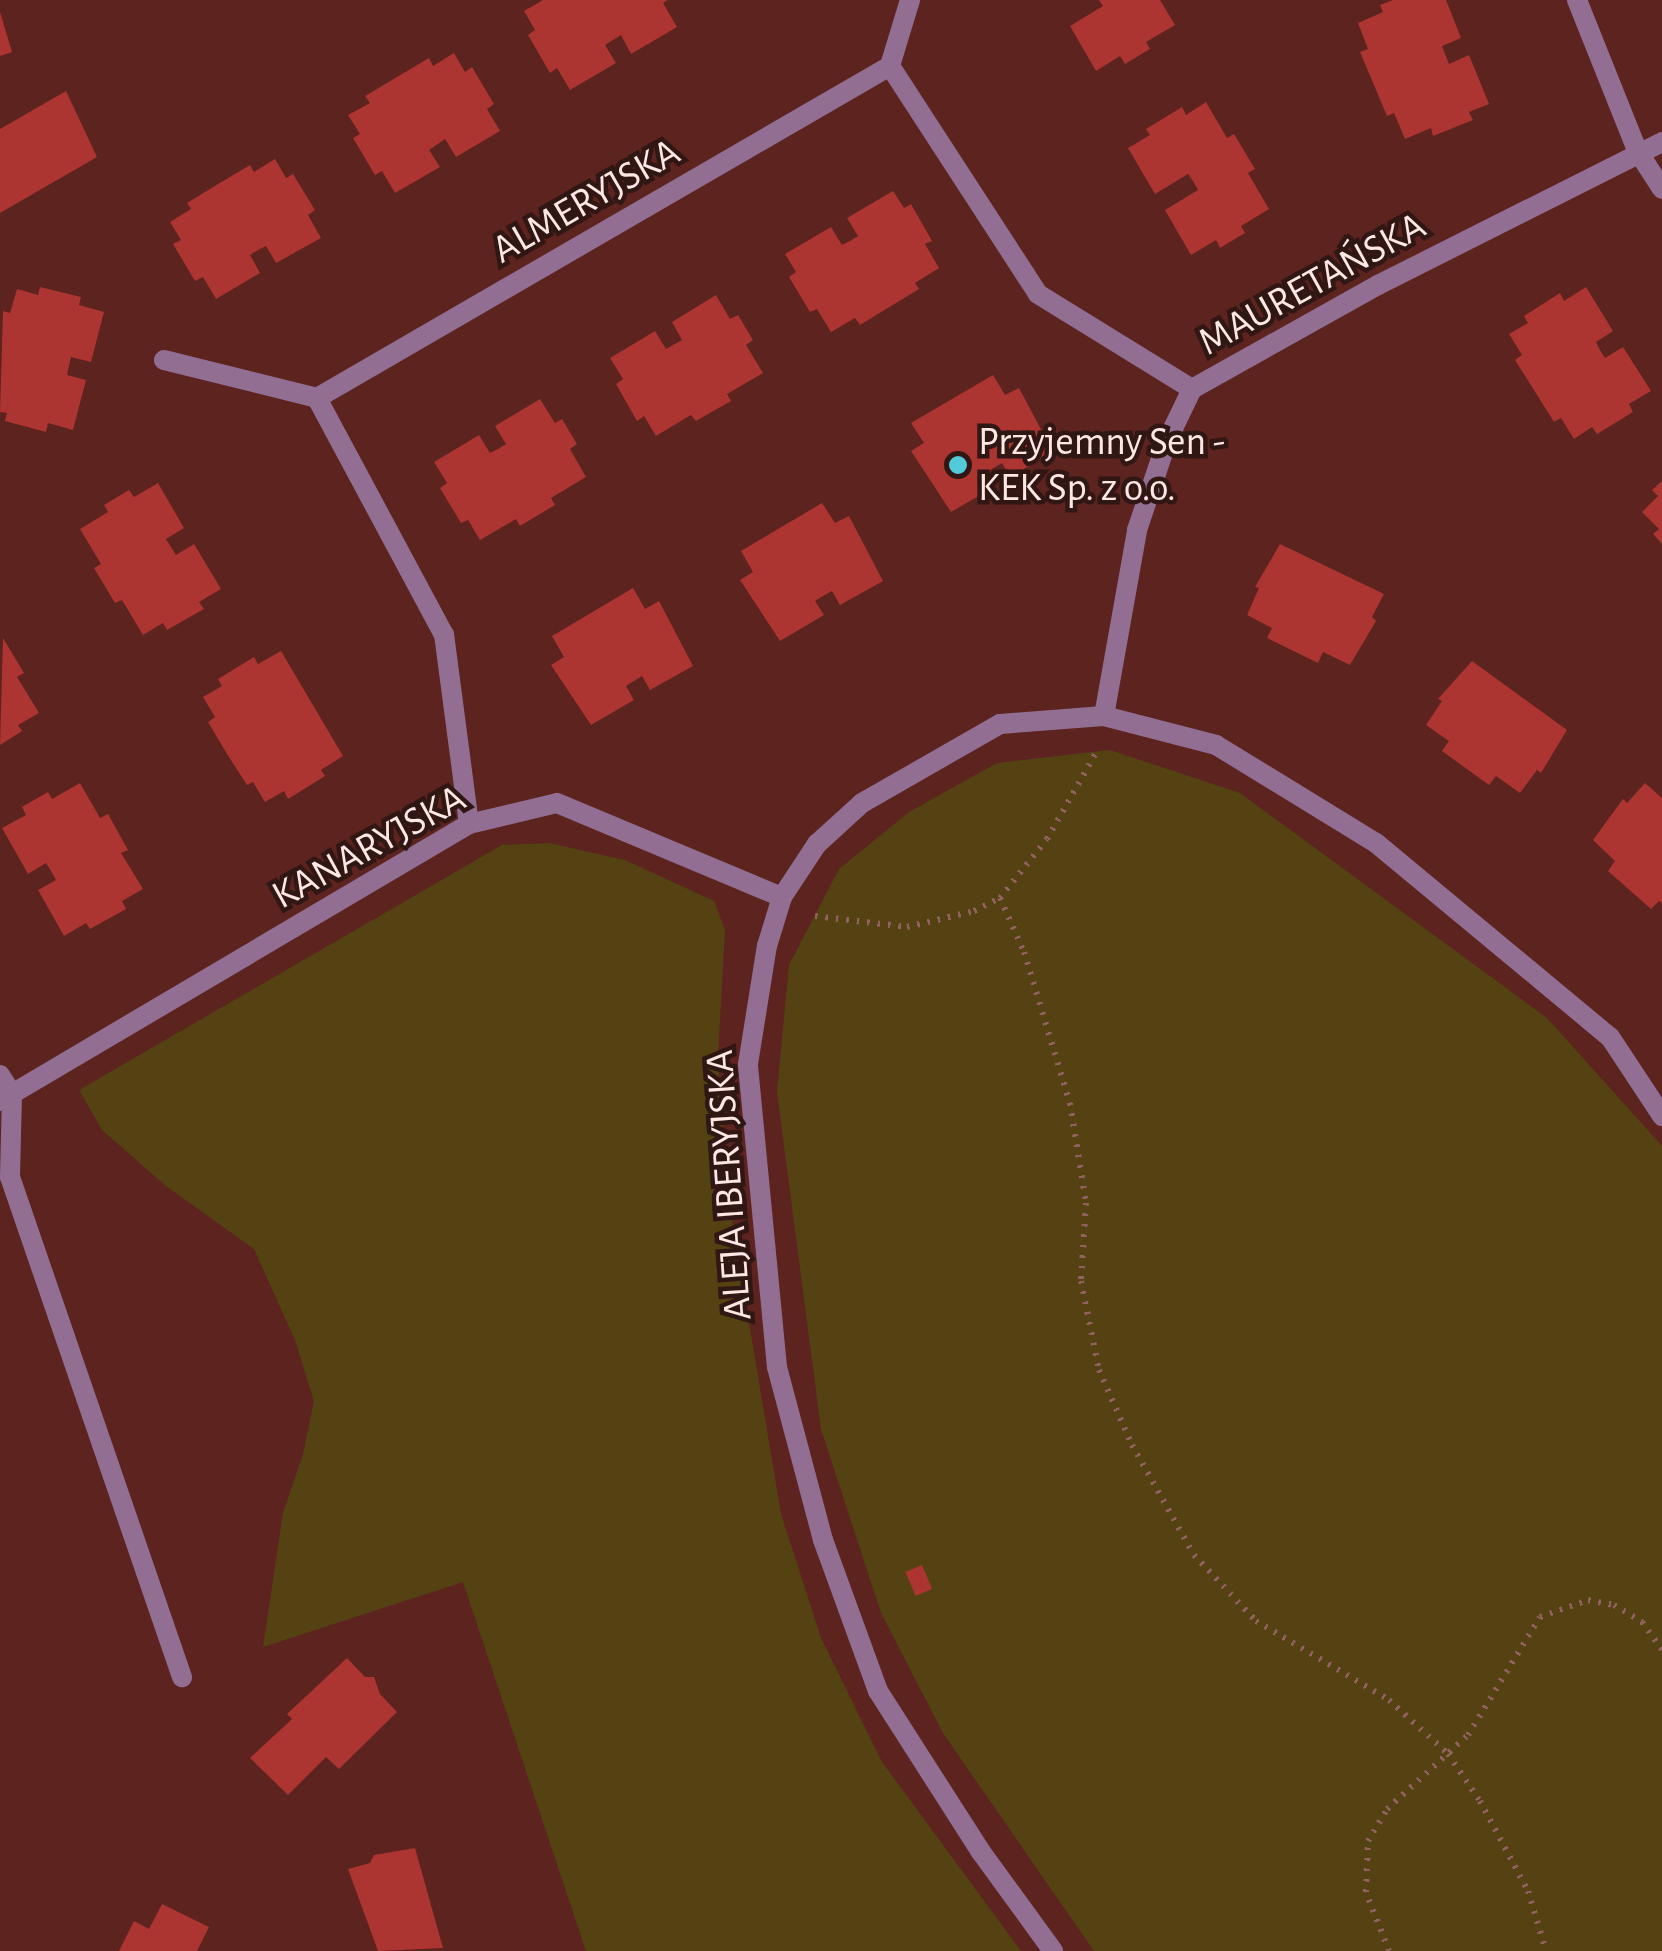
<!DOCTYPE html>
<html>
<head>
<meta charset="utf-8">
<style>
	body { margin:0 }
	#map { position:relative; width:1662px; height:1951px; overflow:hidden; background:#5c231f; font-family:"Alegreya Sans",sans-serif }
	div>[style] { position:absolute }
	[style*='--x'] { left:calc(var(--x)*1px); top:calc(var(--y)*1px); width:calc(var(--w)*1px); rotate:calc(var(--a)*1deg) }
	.green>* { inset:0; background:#554213 }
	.building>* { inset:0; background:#ac3431; transform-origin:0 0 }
	.path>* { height:6px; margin-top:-3px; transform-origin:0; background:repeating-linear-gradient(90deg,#90615e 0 2.5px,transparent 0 10.5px) }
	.lane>* { height:20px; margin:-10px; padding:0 10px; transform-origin:10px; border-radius:10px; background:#926e93 }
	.street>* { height:20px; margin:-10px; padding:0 10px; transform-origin:10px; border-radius:10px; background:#926e93 }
	.dots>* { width:28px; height:28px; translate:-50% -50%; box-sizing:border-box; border:5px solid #301714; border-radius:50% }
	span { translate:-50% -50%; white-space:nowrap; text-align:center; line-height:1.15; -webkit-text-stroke:9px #301714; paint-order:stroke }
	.street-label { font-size:40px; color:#fee7e5 }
	.poi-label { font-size:40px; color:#fee7e5 }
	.left { translate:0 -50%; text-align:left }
</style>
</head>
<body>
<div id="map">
	<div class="green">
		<div style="clip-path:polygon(1110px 750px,1240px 793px,1547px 1018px,1662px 1146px,1662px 1951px,1094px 1951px,943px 1733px,881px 1613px,821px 1429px,777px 1092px,789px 965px,839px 869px,909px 812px,997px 763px)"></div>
		<div style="clip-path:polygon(549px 843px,625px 860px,714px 901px,725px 930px,718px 1057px,728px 1197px,781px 1514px,821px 1638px,882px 1762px,1021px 1951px,586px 1951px,463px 1582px,263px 1647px,283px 1513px,303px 1454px,314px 1401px,295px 1340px,254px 1249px,166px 1186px,102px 1130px,79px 1090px,502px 845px)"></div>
	</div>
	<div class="building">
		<div style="clip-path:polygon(543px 0,668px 0,663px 3px,677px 27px,631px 54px,621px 35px,605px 45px,616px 63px,570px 90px,557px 68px,550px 73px,528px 35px,535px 30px,524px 11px)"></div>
		<div style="clip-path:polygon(1099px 0,1160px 0,1175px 25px,1146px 42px,1150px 49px,1125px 64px,1120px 56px,1096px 71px,1070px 26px,1103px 6px)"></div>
		<div style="clip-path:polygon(1393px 0,1446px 0,1461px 38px,1442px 46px,1449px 64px,1469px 55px,1489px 104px,1469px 112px,1473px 120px,1433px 136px,1431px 128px,1405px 139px,1394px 113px,1387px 116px,1360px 52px,1368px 49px,1358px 23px,1383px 12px,1380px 5px)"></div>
		<div style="clip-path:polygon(0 12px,12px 52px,0 56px)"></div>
		<div style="clip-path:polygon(454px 53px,465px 72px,472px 67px,494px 104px,487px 109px,500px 131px,456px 157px,445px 139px,429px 150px,440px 167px,395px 193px,382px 171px,375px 175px,353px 138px,360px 134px,348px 115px,370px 103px,365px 96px,429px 58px,433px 66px)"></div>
		<div style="clip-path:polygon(66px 91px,97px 157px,0 213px,0 129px)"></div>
		<div style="clip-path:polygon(1206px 102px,1227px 138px,1234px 134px,1255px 169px,1248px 173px,1269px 209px,1241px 226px,1245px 233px,1220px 248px,1216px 240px,1191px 255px,1165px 210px,1198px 190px,1193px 181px,1188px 174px,1155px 194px,1128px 148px,1150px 135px,1146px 129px,1182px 107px,1186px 115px)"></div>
		<div style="clip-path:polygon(275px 159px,286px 178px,293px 174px,315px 210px,308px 215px,321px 238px,276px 263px,266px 246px,258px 250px,250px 255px,260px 273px,216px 299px,203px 277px,195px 281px,173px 244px,181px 240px,170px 222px,191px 209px,187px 203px,218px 184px,250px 165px,254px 172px)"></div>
		<div style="clip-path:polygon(893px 191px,904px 208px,911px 204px,932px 241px,925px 244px,939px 268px,915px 283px,919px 289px,860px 325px,855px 318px,831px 332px,817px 309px,810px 312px,789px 277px,796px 272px,785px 254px,831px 227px,842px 245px,850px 241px,858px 236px,847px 218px)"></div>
		<div style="clip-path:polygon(40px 287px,81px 297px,79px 305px,104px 312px,91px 362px,71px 357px,67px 375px,86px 380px,73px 430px,48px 423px,46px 432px,5px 421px,7px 413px,0 412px,3px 311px,10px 313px,17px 289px,38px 295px)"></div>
		<div style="clip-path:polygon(1586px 287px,1613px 331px,1596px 342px,1600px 350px,1605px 358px,1623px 347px,1651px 391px,1629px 404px,1633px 412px,1597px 434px,1592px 427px,1574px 439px,1561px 418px,1554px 422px,1515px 360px,1522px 355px,1509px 334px,1528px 323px,1524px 316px,1560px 293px,1564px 301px)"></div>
		<div style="clip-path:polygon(716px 295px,730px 319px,738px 315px,753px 340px,746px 345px,763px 373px,727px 394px,731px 401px,696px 421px,691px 415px,656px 436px,644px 416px,637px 421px,616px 384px,623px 379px,610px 358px,655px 331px,666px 349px,673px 345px,682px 340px,672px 322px)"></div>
		<div style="clip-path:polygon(993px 375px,1005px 395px,1019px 388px,1053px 452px,1010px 477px,1002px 463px,985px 473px,994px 487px,951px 512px,911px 451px,924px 443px,911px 423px)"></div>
		<div style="clip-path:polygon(540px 399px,555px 423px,562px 419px,577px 444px,570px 449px,586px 477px,551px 498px,555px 505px,520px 526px,516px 519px,480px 540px,468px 520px,461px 523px,440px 488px,447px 483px,434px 462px,479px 435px,490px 453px,498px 449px,506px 444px,495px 426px)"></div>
		<div style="clip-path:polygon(1662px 481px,1662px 544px,1653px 534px,1659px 529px,1642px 512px,1658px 496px,1652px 490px)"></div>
		<div style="clip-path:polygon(158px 483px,184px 528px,166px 539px,176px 555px,194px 544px,221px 589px,199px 602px,204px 609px,167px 630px,163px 623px,143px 635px,122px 600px,115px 603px,94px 568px,101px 564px,80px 529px,108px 512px,104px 505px,129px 490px,134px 497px)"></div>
		<div style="clip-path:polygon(822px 503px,835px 523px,849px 516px,883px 581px,840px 605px,832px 591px,823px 596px,815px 601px,824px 615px,780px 641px,740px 580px,753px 572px,741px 551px)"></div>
		<div style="clip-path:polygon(1280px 544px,1384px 594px,1372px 617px,1376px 621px,1350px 665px,1323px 652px,1318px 663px,1267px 638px,1272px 628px,1247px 615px,1259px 588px,1255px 587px)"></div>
		<div style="clip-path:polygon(633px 588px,645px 609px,659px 601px,693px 666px,650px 690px,642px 676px,626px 686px,634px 700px,591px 725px,551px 665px,564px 657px,552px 636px)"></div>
		<div style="clip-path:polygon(3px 638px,24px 673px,17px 677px,39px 713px,18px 725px,22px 731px,0 745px)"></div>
		<div style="clip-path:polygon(281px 651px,343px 756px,321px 770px,325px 776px,288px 799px,284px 791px,265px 802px,253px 782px,247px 785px,227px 754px,208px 722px,215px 717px,203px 697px,222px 686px,218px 679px,254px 657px,258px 664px)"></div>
		<div style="clip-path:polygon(1472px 661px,1567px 730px,1541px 773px,1537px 770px,1520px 793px,1496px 776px,1489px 785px,1442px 751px,1449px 741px,1426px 725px,1442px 701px,1438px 699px)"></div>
		<div style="clip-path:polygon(80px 783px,100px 818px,108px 814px,128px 850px,121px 853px,143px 889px,122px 901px,126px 909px,90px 929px,86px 923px,64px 936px,38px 890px,56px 880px,51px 871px,46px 863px,28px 874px,2px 828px,26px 815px,22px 807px,48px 792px,52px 799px)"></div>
		<div style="clip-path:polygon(1645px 783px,1662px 798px,1662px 903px,1659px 901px,1651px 909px,1608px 871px,1615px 861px,1593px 840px,1623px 799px,1627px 803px)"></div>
		<div style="left:922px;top:1565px;width:26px;height:18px;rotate:67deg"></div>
		<div style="clip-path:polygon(347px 1658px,365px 1677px,374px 1677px,380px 1694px,397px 1712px,339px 1769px,326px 1757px,288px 1795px,250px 1758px,292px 1719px,287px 1714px)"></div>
		<div style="clip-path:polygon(415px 1848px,443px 1948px,378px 1951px,348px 1869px,370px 1863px,374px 1855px)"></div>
		<div style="clip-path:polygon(162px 1904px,209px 1927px,197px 1951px,119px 1951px,134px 1921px,149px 1929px)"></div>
	</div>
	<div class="path">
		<div style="--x:1000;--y:898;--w:59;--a:66"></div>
		<div style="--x:1024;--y:952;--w:158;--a:73.1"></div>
		<div style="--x:1070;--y:1103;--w:101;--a:80.9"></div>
		<div style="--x:1086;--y:1203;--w:78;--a:93.7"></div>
		<div style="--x:1081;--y:1281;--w:91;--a:78.6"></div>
		<div style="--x:1099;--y:1370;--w:82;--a:66.3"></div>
		<div style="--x:1132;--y:1445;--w:126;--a:60.6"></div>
		<div style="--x:1194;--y:1555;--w:91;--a:46.8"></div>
		<div style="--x:1256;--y:1621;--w:155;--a:30.7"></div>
		<div style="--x:1389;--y:1700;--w:80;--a:42.5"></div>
		<div style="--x:1448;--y:1754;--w:57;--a:55.8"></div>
		<div style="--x:1480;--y:1801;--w:102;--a:61.9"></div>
		<div style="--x:1528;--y:1891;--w:63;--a:73.3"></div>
		<div style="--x:815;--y:916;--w:93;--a:6.8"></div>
		<div style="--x:907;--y:927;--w:69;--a:-13.4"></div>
		<div style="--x:974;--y:911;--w:29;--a:-27"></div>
		<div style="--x:1000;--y:898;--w:75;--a:-51.5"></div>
		<div style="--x:1047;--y:839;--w:101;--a:-60.4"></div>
		<div style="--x:1389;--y:1951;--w:63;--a:-111.3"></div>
		<div style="--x:1366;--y:1892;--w:51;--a:-87.8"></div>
		<div style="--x:1368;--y:1841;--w:37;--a:-59"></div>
		<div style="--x:1387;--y:1809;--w:110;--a:-42.4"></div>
		<div style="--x:1468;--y:1735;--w:138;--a:-58.6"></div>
		<div style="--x:1540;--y:1617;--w:51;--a:-19.5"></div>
		<div style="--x:1588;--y:1600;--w:26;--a:11"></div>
		<div style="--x:1614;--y:1605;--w:33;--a:31"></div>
		<div style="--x:1642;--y:1622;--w:34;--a:54"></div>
	</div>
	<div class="lane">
		<div style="--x:164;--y:360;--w:158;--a:13.9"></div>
		<div style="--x:0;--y:1075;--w:22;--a:58"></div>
		<div style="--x:12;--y:1094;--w:83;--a:91.4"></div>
		<div style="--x:10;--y:1177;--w:529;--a:71.02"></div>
	</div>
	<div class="street">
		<div style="--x:910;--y:0;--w:69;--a:106.9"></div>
		<div style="--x:890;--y:66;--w:272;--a:57"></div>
		<div style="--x:1038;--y:294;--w:181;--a:31.7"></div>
		<div style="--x:1577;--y:0;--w:162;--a:68.2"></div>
		<div style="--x:1637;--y:150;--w:46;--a:57.3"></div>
		<div style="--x:1104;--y:716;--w:189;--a:-79.9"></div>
		<div style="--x:1137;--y:530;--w:94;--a:-71.4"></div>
		<div style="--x:1167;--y:441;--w:58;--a:-64.3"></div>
		<div style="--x:1192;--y:389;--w:213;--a:-29.2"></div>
		<div style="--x:1378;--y:285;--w:318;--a:-26.7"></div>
		<div style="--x:469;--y:824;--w:191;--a:-97.5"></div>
		<div style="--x:444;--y:635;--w:269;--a:-118.2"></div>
		<div style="--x:317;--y:398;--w:662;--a:-30.09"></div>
		<div style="--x:0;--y:1101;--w:545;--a:-30.57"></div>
		<div style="--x:469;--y:824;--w:90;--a:-13.4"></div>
		<div style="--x:557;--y:803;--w:244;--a:22.7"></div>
		<div style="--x:1053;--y:1951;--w:122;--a:-126"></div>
		<div style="--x:981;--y:1852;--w:191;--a:-122.6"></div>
		<div style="--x:878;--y:1691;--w:161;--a:-110"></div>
		<div style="--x:823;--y:1540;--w:179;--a:-104.9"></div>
		<div style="--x:777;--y:1367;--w:304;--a:-95.5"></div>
		<div style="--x:748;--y:1064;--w:120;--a:-80.9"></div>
		<div style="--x:767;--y:946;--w:51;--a:-73"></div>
		<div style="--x:782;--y:897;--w:64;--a:-56.6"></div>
		<div style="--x:817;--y:844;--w:61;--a:-42.3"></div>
		<div style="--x:862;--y:803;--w:159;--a:-29.8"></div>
		<div style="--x:1000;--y:724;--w:104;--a:-4.4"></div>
		<div style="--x:1104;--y:716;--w:116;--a:14.5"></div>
		<div style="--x:1216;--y:745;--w:188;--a:31.5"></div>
		<div style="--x:1376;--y:843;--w:304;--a:39.7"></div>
		<div style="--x:1610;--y:1037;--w:95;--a:56.6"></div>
	</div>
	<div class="dots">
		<div style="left:958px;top:465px;background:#52cbd9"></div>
	</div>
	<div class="street-label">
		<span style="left:586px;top:201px;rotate:-30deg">ALMERYJSKA</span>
		<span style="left:1312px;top:284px;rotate:-29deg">MAURETAŃSKA</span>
		<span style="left:369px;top:847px;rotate:-29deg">KANARYJSKA</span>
		<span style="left:729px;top:1185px;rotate:-94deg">ALEJA IBERYJSKA</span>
	</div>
	<div class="poi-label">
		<span class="left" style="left:978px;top:465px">Przyjemny Sen -<br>KEK Sp. z o.o.</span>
	</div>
</div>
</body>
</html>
